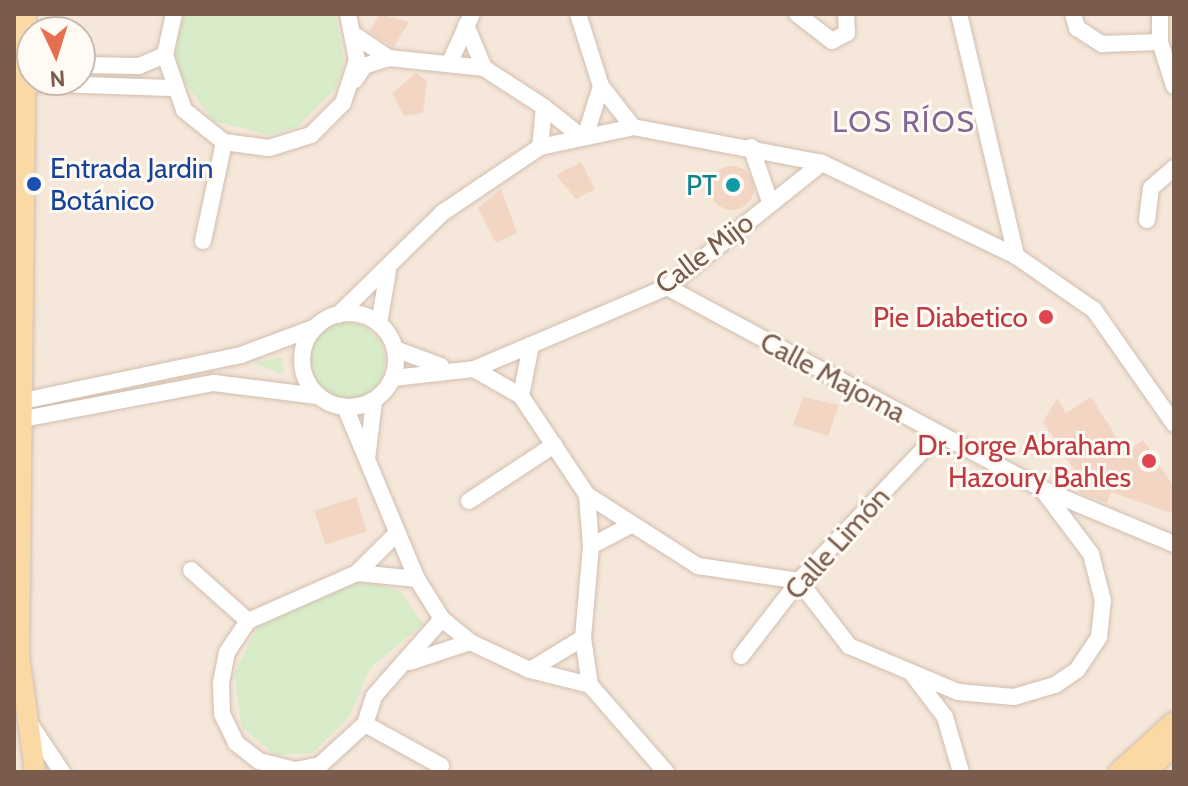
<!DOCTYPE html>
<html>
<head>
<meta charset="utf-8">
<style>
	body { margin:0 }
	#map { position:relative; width:1188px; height:786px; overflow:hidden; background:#fdf6ec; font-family:Cabin,sans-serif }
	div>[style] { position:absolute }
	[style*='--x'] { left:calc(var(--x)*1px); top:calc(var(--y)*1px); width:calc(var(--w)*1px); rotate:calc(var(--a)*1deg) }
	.residential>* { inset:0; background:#f5e8da }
	.green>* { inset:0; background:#d8ecc9 }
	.round { border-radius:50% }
	.building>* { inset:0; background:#f3d5c3; transform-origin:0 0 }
	.roads { filter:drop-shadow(0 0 2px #d1beb0) drop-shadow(0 0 2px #d1beb0) }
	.minor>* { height:16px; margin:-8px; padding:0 8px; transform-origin:8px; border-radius:8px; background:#fff }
	.minor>.ring { margin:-8px; padding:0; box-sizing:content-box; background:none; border:16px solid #fff; border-radius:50% }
	.major>* { height:20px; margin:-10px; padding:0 10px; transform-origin:10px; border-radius:10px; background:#fbd9a5 }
	.dots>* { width:22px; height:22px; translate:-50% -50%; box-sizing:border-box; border:4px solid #fffaf3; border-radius:50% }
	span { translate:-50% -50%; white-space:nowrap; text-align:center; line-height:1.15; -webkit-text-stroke:6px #fffaf3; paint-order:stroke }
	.transit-label { font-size:28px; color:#164399 }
	.left { translate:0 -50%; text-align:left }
	.culture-label { font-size:28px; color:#0d838f }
	.right { translate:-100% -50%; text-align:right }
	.street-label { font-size:28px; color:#7a5c4d }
	.health-label { font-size:28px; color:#be3a42 }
	.neighbourhood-label { font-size:30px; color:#846695; letter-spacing:2px }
	.frame { position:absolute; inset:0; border:16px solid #7a5c4d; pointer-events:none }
	.north { position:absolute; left:16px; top:16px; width:80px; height:80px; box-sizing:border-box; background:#fffaf3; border:2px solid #cabbb1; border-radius:50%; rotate:176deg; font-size:22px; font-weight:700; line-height:32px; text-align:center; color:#7a5c4d }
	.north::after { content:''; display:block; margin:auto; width:28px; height:36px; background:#e76f51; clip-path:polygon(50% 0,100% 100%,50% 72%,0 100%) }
</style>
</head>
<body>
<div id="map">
	<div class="residential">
		<div style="clip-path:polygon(evenodd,14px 14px,1174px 14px,1174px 772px,14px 772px,14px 14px,32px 32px,80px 32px,80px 80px,32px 80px,32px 32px)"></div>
	</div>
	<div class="green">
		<div style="clip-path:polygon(185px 14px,336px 14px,344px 63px,336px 88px,297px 127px,269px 135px,213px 121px,179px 74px,175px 46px)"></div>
		<div class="round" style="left:305px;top:322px;width:80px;height:80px"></div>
		<div style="clip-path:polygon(282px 357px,284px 375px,254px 363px)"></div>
		<div style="clip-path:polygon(364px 581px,400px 591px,423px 624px,370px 668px,349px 717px,313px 753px,275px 755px,242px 727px,234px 673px,258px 626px,330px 588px)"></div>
	</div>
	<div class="building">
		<div style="clip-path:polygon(380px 14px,409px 22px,394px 47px,369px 32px)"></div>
		<div style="clip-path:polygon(416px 73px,427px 81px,423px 113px,404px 116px,392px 93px)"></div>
		<div style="clip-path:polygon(581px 162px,595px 189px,576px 199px,556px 175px)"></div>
		<div class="round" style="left:710px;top:166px;width:44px;height:44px"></div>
		<div style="clip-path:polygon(501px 189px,517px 233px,496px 243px,478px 208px)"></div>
		<div style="clip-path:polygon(803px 397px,839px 405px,828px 436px,793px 425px)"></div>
		<div style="clip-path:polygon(1091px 397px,1126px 452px,1143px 440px,1174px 487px,1174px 514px,1111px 492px,1107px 503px,1078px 492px,1082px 482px,1043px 422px,1057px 398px,1066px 413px)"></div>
		<div style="left:356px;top:497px;width:36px;height:44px;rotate:72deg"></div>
	</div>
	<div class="roads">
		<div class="minor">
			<div style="--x:174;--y:14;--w:42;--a:102.4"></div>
			<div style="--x:165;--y:55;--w:58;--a:70.9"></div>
			<div style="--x:184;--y:110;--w:51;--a:38.7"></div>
			<div style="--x:224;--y:142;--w:45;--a:7.6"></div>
			<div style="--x:269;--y:148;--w:44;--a:-17.2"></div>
			<div style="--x:311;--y:135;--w:45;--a:-45"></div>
			<div style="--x:343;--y:103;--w:45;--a:-72"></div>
			<div style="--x:357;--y:60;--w:47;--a:-101.1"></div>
			<div style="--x:578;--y:14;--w:76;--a:72.3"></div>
			<div style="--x:601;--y:86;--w:52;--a:52"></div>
			<div style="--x:797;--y:14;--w:44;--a:37.6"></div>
			<div style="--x:832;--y:41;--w:17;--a:-28"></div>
			<div style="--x:847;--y:33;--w:19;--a:-93"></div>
			<div style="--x:959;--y:14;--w:249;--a:76.7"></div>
			<div style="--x:1073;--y:14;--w:15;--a:74"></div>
			<div style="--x:1077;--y:28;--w:30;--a:33"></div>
			<div style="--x:1102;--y:44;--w:58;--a:-2"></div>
			<div style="--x:1160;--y:14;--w:28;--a:90"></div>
			<div style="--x:1160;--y:42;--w:46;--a:72.3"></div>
			<div style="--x:466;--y:25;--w:47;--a:67.3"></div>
			<div style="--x:356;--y:36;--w:40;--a:34"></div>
			<div style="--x:449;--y:64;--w:55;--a:-65.3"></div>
			<div style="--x:80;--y:65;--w:59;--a:1"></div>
			<div style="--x:139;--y:66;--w:28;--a:-23"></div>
			<div style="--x:355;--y:80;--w:17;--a:-57"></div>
			<div style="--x:364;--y:66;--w:26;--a:-18"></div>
			<div style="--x:389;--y:58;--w:96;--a:6"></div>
			<div style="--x:484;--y:68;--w:72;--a:33"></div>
			<div style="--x:544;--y:107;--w:40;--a:95.7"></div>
			<div style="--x:26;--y:83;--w:145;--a:2"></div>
			<div style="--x:544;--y:107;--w:43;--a:38.5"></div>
			<div style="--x:586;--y:134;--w:50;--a:-72.6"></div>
			<div style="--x:751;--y:147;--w:58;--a:70.9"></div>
			<div style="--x:1147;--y:220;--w:32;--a:-83"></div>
			<div style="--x:1151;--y:188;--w:30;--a:-41"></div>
			<div style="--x:203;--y:241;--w:101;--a:-78"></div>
			<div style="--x:667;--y:287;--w:426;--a:28.3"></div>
			<div style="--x:1042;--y:489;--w:143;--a:22.6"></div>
			<div class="ring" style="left:302px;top:313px;width:78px;height:78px"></div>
			<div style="--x:338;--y:315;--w:146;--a:-44.4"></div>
			<div style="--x:442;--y:213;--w:118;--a:-34"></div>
			<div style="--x:540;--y:147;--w:95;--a:-12.1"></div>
			<div style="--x:633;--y:127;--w:192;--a:10.8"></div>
			<div style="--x:822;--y:163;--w:215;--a:25.6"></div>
			<div style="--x:1016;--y:256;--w:95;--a:34.7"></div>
			<div style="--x:1094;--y:310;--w:139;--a:54.9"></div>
			<div style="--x:379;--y:324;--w:54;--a:-80.4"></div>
			<div style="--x:531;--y:345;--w:148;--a:-23.1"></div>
			<div style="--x:667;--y:287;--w:198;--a:-38.7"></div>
			<div style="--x:395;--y:349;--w:49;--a:20.3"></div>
			<div style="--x:474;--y:369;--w:54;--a:29.9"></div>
			<div style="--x:393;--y:378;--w:81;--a:-6.3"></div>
			<div style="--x:474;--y:369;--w:62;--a:-22.8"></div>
			<div style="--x:531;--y:345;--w:52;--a:101.1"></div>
			<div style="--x:521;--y:396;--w:119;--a:56.3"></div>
			<div style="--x:587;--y:495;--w:132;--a:32.6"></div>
			<div style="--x:698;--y:566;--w:102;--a:8.4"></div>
			<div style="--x:799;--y:581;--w:82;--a:52.4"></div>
			<div style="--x:849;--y:646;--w:118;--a:22.9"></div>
			<div style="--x:958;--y:692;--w:56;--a:5.1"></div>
			<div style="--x:1014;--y:697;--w:43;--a:-16.3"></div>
			<div style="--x:1055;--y:685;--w:27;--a:-34"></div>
			<div style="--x:1077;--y:670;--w:40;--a:-56"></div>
			<div style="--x:1099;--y:637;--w:36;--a:-84"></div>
			<div style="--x:1103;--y:601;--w:49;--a:-104.3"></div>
			<div style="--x:1091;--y:554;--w:81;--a:-127"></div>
			<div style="--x:23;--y:401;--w:223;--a:-11.9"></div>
			<div style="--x:241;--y:355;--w:80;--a:-20.5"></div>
			<div style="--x:345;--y:407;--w:186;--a:67.3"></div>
			<div style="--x:417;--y:579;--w:47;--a:58"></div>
			<div style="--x:442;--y:619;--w:36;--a:39"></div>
			<div style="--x:470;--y:642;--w:66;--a:25"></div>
			<div style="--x:530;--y:670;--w:62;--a:14"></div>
			<div style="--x:590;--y:685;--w:116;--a:48.9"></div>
			<div style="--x:23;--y:419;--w:194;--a:-10.7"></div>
			<div style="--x:214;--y:383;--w:104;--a:7.2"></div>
			<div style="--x:367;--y:459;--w:58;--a:-83.1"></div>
			<div style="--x:587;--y:495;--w:51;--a:85.5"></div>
			<div style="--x:591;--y:546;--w:92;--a:95"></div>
			<div style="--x:583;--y:638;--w:48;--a:81.5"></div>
			<div style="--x:469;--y:501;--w:102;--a:-33.4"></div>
			<div style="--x:591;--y:546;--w:43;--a:-27.8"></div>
			<div style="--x:191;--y:570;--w:76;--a:41.8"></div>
			<div style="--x:357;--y:573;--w:55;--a:-45"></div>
			<div style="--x:417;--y:579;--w:60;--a:-174.3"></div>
			<div style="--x:357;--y:573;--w:119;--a:156.2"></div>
			<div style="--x:248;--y:621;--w:37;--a:124"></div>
			<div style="--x:227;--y:652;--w:33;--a:101"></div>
			<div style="--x:221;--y:684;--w:30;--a:88"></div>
			<div style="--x:222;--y:714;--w:32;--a:64"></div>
			<div style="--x:236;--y:743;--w:29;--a:38"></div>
			<div style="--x:259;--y:761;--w:37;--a:14"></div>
			<div style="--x:295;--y:770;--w:25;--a:-11"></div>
			<div style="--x:320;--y:765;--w:61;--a:-42.3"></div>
			<div style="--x:365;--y:724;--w:29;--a:-72"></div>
			<div style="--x:374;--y:696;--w:103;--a:-48.6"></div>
			<div style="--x:741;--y:656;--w:95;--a:-52.3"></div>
			<div style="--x:799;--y:581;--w:202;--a:-46.6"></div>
			<div style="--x:410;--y:662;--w:63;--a:-18.4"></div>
			<div style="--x:530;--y:670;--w:62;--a:-31.1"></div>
			<div style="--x:913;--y:675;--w:53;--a:52.7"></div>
			<div style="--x:945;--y:717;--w:57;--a:73.8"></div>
			<div style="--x:30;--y:724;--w:58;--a:56.3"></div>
			<div style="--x:365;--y:724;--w:87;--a:28.9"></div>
		</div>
		<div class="major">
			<div style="--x:26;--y:14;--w:642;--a:90.62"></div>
			<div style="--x:19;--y:656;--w:117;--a:82.1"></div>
			<div style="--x:1119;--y:772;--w:74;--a:-42.3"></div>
			<div style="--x:1146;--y:772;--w:38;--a:-43"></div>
		</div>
	</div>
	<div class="dots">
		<div style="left:34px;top:184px;background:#1a4fb4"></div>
		<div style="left:733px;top:185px;background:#0f9aa8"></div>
		<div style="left:1046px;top:317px;background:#e0444e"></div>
		<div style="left:1149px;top:461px;background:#e0444e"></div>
	</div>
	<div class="transit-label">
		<span class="left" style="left:50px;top:184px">Entrada Jardin<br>Botánico</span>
	</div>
	<div class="culture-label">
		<span class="right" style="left:717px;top:185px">PT</span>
	</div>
	<div class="street-label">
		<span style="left:704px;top:253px;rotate:-37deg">Calle Mijo</span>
		<span style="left:833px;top:377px;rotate:28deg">Calle Majoma</span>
		<span style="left:837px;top:543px;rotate:-48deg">Calle Limón</span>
	</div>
	<div class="health-label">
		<span class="right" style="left:1028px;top:317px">Pie Diabetico</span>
		<span class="right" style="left:1131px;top:461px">Dr. Jorge Abraham<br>Hazoury Bahles</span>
	</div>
	<div class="neighbourhood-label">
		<span style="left:904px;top:122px">LOS RÍOS</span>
	</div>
	<div class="frame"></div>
	<div class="north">N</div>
</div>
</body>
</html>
